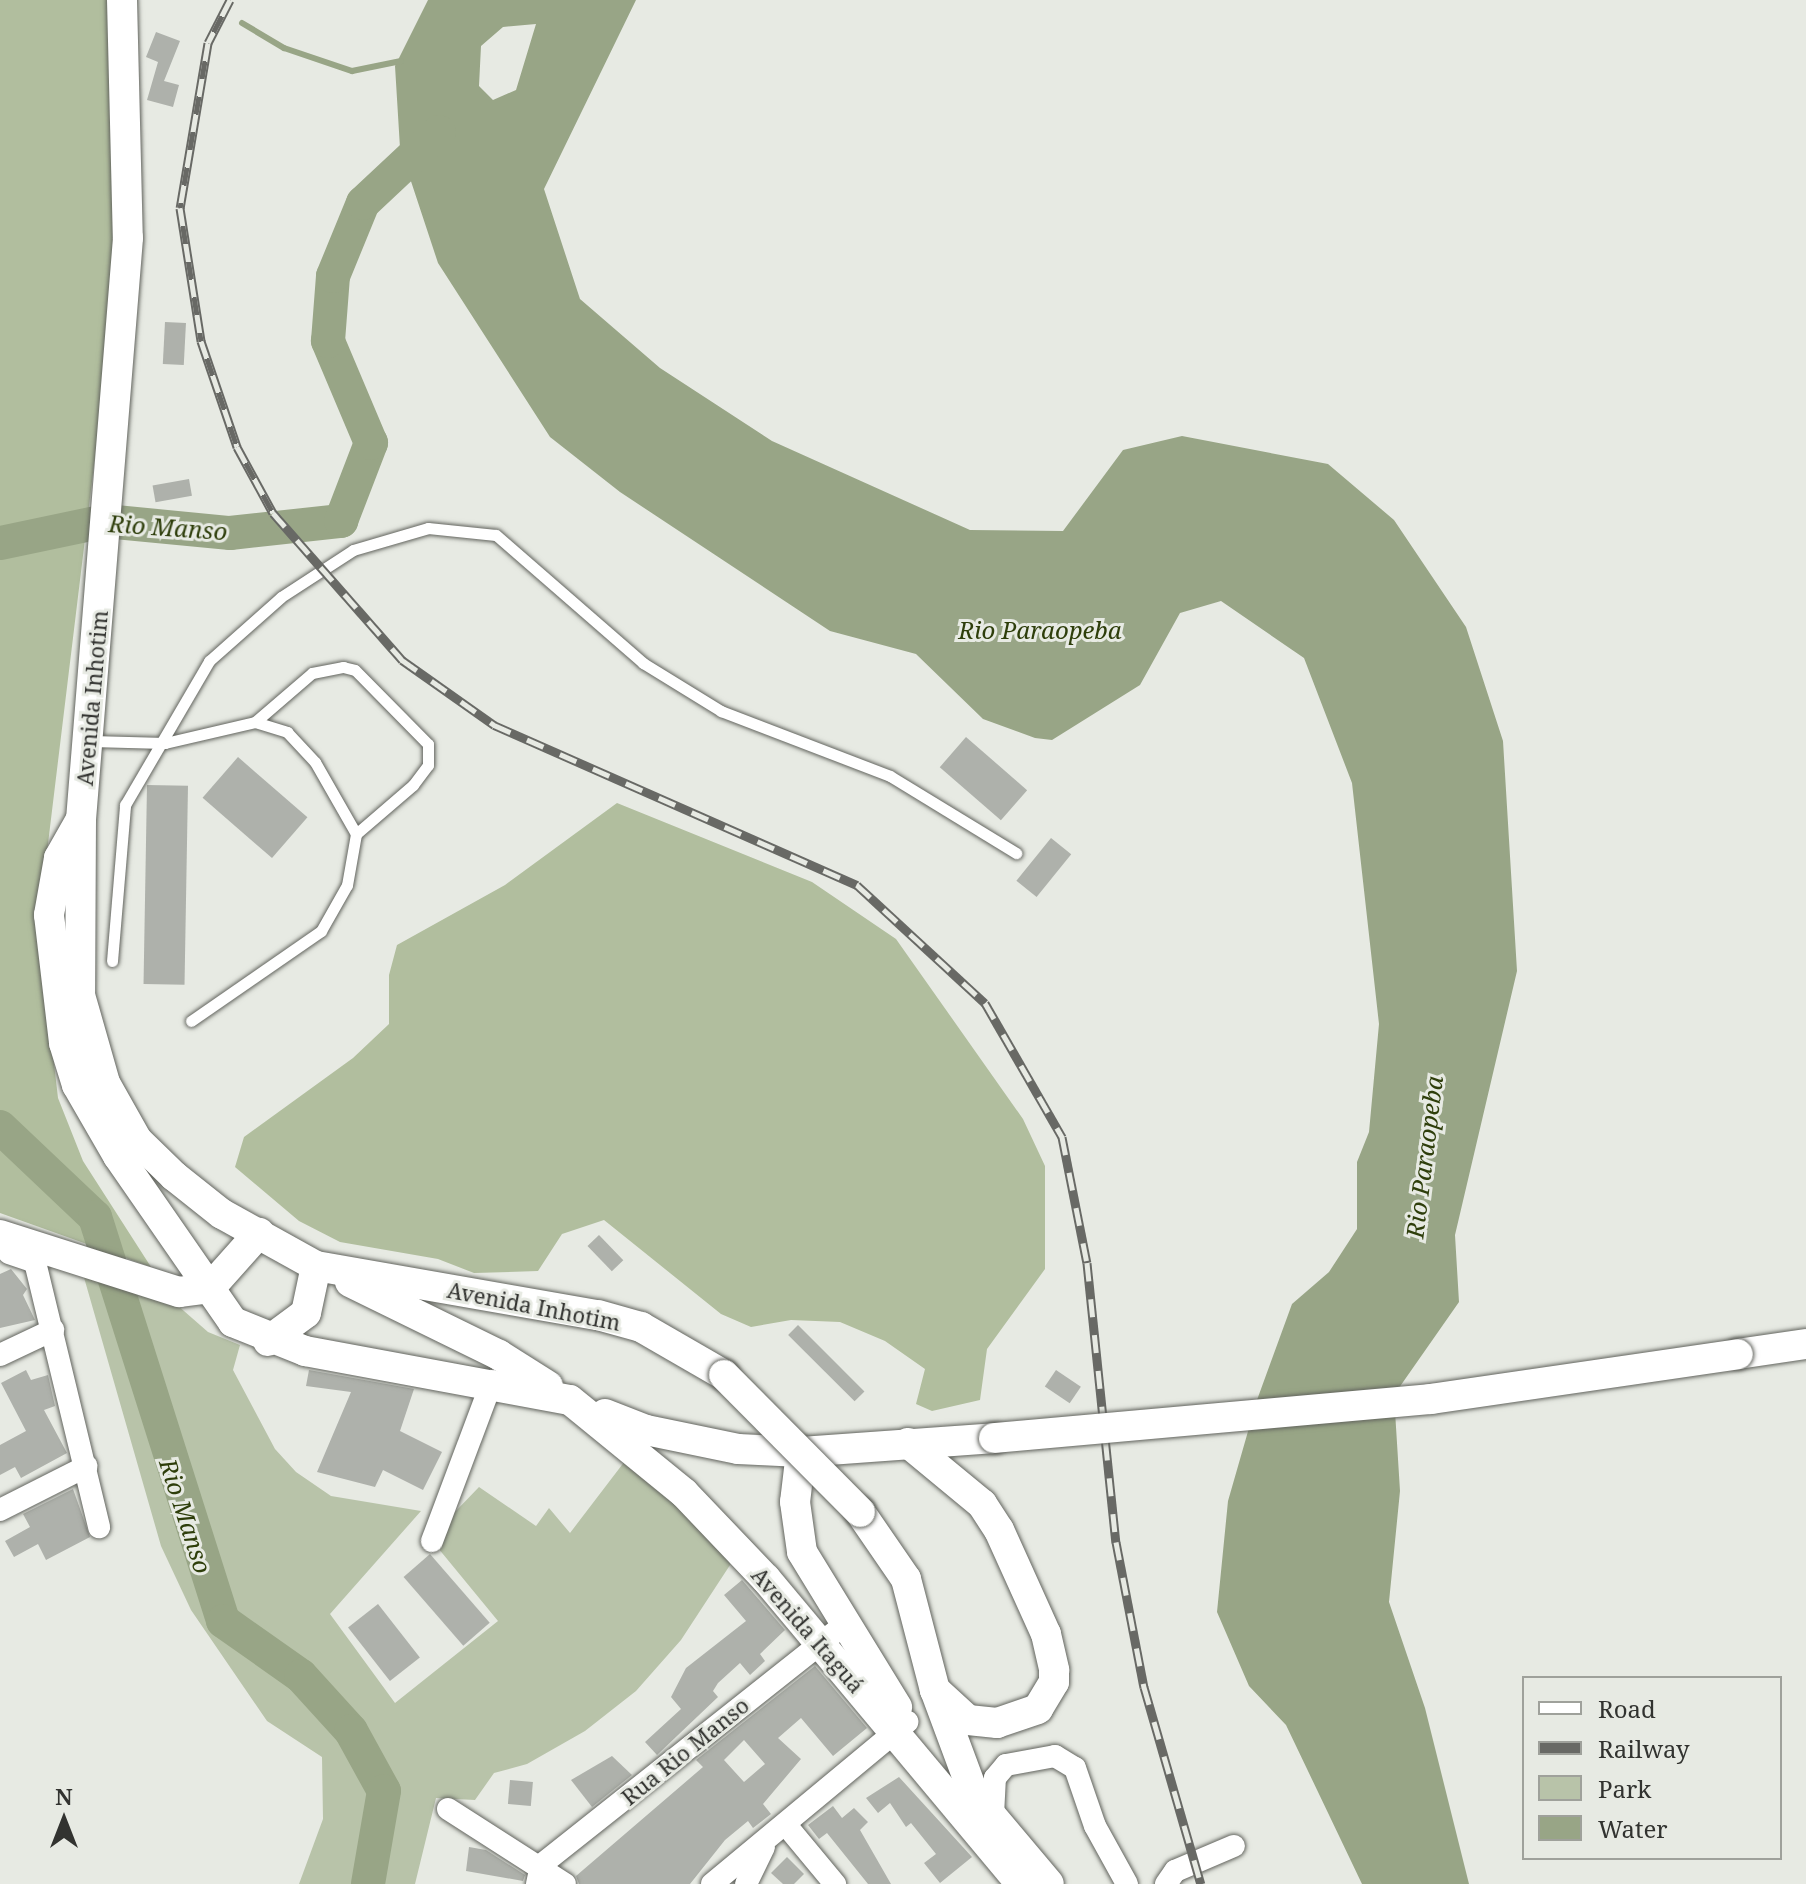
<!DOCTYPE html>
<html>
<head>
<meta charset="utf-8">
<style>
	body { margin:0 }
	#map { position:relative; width:1806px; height:1884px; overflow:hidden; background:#e7eae3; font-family:"Noto Serif",serif }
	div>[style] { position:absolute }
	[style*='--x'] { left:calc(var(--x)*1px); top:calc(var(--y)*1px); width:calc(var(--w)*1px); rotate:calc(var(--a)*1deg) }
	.green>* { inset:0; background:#b8c3a9 }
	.forest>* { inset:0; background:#b1be9e }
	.water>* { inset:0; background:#98a586 }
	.stream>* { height:6px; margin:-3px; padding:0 3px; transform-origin:3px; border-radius:3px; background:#98a586 }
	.river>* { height:34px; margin:-17px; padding:0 17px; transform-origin:17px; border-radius:17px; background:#98a586 }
	.building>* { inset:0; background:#aeb1ab; transform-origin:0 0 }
	.roads { filter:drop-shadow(0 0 2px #62645e) drop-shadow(0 0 2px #62645e) }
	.lane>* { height:11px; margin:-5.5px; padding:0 5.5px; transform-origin:5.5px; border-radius:5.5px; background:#fff }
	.street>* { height:22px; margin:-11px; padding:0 11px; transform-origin:11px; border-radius:11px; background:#fff }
	.secondary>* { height:30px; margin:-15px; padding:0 15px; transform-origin:15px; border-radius:15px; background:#fff }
	.rail>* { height:9px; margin-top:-4.5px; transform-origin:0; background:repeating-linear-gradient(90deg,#e7eae3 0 18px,#686965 0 36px); box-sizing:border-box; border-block:2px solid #686965 }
	.bridges { filter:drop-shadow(0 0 2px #62645e) drop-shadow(0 0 2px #62645e) }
	.secondary-bridge>* { height:30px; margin:-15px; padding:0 15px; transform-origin:15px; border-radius:15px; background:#fff }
	span { translate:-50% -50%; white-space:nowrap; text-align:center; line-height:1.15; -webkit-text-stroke:6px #e7eae3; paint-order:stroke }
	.street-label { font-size:22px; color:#323330 }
	.water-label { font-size:24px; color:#2e3e0b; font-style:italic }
	.legend { position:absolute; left:1522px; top:1676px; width:260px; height:184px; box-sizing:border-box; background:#e7eae3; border:2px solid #9fa19b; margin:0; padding:10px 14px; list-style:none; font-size:24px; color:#323330 }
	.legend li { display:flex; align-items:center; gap:16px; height:40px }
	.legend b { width:40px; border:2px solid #9fa19b }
	.north { position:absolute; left:24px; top:1780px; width:80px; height:80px; -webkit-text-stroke:6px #e7eae3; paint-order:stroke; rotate:0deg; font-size:22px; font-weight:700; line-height:32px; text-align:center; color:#323330 }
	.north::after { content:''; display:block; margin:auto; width:28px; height:36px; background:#323330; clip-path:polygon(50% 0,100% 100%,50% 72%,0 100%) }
</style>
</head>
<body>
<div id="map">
	<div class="green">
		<div style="clip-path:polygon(83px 1274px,176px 1304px,208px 1332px,240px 1345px,233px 1370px,275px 1449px,296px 1472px,331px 1496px,421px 1511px,330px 1614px,395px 1703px,498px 1621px,438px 1548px,453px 1514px,479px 1487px,536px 1526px,549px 1508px,570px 1533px,628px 1457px,732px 1562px,681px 1640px,636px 1691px,585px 1731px,527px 1764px,494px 1773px,475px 1800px,436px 1798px,415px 1884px,299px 1884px,323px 1819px,322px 1757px,267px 1721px,191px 1610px,161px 1546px)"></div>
	</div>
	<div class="forest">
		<div style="clip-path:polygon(0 0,110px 0,115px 214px,102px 399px,38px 926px,58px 1098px,83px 1161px,151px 1267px,0 1213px)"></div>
		<div style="clip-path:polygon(617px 803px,812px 882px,896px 939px,1023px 1119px,1045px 1166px,1045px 1269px,987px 1349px,980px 1400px,932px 1411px,916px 1404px,925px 1369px,885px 1341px,840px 1322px,791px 1320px,751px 1327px,721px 1314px,604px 1220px,562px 1234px,538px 1271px,474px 1273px,438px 1259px,340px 1242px,299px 1221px,235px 1167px,244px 1137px,353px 1058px,389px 1024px,389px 975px,397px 945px,505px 885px)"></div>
	</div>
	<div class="water">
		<div style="clip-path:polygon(evenodd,428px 0,636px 0,544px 189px,580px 299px,660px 368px,772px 441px,970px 530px,1063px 531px,1123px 450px,1182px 436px,1328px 464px,1394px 520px,1466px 627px,1503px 741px,1517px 971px,1455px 1235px,1459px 1302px,1394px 1395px,1400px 1491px,1389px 1602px,1425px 1708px,1469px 1884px,1362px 1884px,1286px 1725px,1249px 1686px,1217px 1612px,1228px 1501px,1257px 1400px,1292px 1304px,1329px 1272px,1357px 1229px,1357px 1162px,1369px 1132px,1379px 1024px,1352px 783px,1304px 658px,1221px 601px,1180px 613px,1140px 685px,1052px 740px,1035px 738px,983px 719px,916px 654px,830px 631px,620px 492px,550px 437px,438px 263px,400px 148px,395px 66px,428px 0,536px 24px,516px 90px,493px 100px,479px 86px,481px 46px,503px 27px,536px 24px)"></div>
	</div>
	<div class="stream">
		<div style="--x:242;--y:23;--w:49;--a:30.8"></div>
		<div style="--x:284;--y:48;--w:72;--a:18.7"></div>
		<div style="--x:352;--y:71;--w:50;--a:-11.5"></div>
	</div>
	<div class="river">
		<div style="--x:0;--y:543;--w:107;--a:-11.8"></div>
		<div style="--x:105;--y:521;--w:126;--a:5.5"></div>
		<div style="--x:230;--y:533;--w:112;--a:-6.2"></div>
		<div style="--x:341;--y:521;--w:84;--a:-69"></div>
		<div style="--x:371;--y:443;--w:111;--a:-112.9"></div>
		<div style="--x:328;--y:341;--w:65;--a:-85.6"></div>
		<div style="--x:333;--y:276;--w:79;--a:-67.7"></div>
		<div style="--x:363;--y:203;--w:104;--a:-43.1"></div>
		<div style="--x:0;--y:1127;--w:131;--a:43.5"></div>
		<div style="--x:95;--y:1217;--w:424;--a:72.4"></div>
		<div style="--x:223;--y:1621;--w:95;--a:35.2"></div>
		<div style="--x:301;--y:1676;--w:74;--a:47.7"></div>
		<div style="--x:351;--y:1731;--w:68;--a:61.2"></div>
		<div style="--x:384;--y:1791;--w:94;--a:99.8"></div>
	</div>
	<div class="building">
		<div style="clip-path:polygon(156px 32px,180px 41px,164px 81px,179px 85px,173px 107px,147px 100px,158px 62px,146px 57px)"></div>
		<div style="left:165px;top:322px;width:21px;height:42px;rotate:3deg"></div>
		<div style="left:189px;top:479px;width:17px;height:37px;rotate:80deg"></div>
		<div style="left:966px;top:737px;width:81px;height:40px;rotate:41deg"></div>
		<div style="left:238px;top:757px;width:92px;height:54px;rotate:41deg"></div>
		<div style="left:147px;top:785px;width:41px;height:199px;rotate:1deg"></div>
		<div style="left:1051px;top:838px;width:26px;height:55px;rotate:39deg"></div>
		<div style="left:599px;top:1235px;width:35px;height:16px;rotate:46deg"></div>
		<div style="clip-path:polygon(11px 1269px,27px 1289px,23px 1295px,35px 1320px,0 1328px,0 1274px)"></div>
		<div style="left:798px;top:1325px;width:94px;height:14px;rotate:45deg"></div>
		<div style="clip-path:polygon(26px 1370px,31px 1380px,48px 1375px,55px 1406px,44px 1410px,67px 1453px,21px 1478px,15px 1467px,0 1475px,0 1445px,26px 1431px,1px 1383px)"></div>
		<div style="clip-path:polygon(309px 1370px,414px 1389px,400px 1431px,442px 1452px,423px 1490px,383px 1470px,375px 1487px,317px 1472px,351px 1392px,306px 1386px)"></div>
		<div style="left:1056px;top:1370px;width:30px;height:20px;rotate:34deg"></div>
		<div style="clip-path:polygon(73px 1489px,90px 1537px,46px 1560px,38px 1544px,14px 1557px,5px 1541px,30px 1527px,23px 1514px)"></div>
		<div style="left:430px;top:1554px;width:91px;height:35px;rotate:49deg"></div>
		<div style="clip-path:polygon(742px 1580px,785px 1630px,760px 1654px,765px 1661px,750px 1675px,740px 1663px,718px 1683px,713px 1691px,718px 1697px,657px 1755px,645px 1742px,681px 1709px,671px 1697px,686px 1668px,746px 1621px,724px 1595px)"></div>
		<div style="left:378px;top:1604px;width:68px;height:38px;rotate:52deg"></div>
		<div style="clip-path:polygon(evenodd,815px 1666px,867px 1728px,833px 1756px,801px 1718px,778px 1738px,801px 1759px,763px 1804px,771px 1814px,753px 1828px,748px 1821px,725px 1840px,690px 1884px,579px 1884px,576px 1876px,703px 1767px,696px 1760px,815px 1666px,744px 1740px,765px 1764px,744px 1782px,724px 1760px,744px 1740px)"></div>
		<div style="clip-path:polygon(612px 1756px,632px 1775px,592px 1807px,571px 1780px)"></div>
		<div style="clip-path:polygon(899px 1777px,972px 1857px,940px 1883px,924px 1863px,936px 1854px,911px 1823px,906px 1827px,890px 1803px,878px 1813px,866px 1798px)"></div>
		<div style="left:510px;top:1780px;width:23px;height:24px;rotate:5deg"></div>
		<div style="clip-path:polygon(833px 1806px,842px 1818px,854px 1808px,868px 1822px,860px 1830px,891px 1884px,868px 1884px,827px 1833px,819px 1839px,808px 1825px)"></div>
		<div style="clip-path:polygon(469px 1847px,486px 1850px,525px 1875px,523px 1881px,466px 1871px)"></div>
		<div style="clip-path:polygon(787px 1857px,804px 1874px,794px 1884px,783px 1884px,771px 1873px)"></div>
	</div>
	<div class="roads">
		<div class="lane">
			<div style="--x:255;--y:722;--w:75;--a:-40.7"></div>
			<div style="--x:312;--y:673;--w:32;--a:-11"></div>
			<div style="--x:343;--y:667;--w:12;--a:14"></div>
			<div style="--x:355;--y:670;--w:104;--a:45.4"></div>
			<div style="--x:428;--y:744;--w:21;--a:90"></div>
			<div style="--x:428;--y:765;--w:25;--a:127"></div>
			<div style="--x:413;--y:785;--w:75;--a:139.3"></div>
			<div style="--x:91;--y:741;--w:74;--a:1.5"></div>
			<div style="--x:165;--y:743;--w:92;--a:-13.1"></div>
			<div style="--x:255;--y:722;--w:34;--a:17"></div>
			<div style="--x:287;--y:732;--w:41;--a:47"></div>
			<div style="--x:315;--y:762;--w:83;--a:60.3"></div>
			<div style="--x:356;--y:834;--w:52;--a:100"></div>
			<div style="--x:347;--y:885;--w:53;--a:119.5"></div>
			<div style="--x:321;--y:931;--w:158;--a:145.3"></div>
			<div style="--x:112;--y:961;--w:157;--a:-85.2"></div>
			<div style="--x:125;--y:805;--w:167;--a:-59.7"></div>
			<div style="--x:209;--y:661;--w:96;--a:-41.6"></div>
			<div style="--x:281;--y:597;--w:86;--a:-33.1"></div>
			<div style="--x:353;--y:550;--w:78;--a:-16.3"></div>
			<div style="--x:428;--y:528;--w:68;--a:5.9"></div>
			<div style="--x:496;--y:535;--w:195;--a:41"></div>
			<div style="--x:643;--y:663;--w:92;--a:31.6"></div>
			<div style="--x:721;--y:711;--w:181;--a:21"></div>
			<div style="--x:890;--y:776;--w:148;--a:31.4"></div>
		</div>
		<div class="street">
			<div style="--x:9;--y:1253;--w:28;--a:19"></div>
			<div style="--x:35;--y:1262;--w:273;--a:76.4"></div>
			<div style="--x:0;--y:1355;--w:59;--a:-25.3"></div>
			<div style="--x:0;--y:1510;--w:97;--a:-26.8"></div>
			<div style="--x:432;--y:1541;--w:171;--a:-69.4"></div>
			<div style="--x:448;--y:1809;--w:139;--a:32.7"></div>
			<div style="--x:993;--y:1815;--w:37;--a:-87"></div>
			<div style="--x:995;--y:1778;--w:17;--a:-50"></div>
			<div style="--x:1006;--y:1765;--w:50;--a:-10.4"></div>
			<div style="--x:1055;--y:1756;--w:23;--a:31"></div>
			<div style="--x:1075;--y:1768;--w:61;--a:71"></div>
			<div style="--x:1095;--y:1826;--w:66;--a:61.1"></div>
			<div style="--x:786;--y:1825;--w:77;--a:50.3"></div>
			<div style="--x:537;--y:1884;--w:19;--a:-78"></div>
			<div style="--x:541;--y:1865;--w:387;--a:-38.4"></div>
			<div style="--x:712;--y:1884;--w:254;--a:-39.7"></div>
			<div style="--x:746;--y:1884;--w:41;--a:-64.1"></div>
			<div style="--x:1166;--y:1884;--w:16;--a:-55"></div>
			<div style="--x:1175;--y:1871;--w:64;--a:-23"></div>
		</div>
		<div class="secondary">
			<div style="--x:122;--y:0;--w:238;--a:88.6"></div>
			<div style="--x:128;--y:238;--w:583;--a:94.62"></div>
			<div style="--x:81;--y:819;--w:176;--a:90.3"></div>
			<div style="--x:80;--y:995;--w:91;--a:74.1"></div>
			<div style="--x:105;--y:1083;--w:65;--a:60.7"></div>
			<div style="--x:137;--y:1140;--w:52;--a:44.2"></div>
			<div style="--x:174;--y:1176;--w:61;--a:38.4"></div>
			<div style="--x:222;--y:1214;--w:107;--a:29"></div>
			<div style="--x:316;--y:1266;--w:286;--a:9.9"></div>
			<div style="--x:598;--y:1315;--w:45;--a:15.6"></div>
			<div style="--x:641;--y:1327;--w:96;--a:30"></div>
			<div style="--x:81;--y:819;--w:45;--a:119.4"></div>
			<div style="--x:59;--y:858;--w:58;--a:100"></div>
			<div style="--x:49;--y:915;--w:129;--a:83.3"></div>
			<div style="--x:64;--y:1043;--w:44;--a:72.8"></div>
			<div style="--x:77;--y:1085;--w:82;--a:60"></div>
			<div style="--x:118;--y:1156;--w:202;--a:55.3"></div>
			<div style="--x:233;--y:1322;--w:78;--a:21.9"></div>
			<div style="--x:305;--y:1351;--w:269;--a:10.5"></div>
			<div style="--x:570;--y:1400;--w:147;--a:39.2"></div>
			<div style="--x:684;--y:1493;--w:119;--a:46.4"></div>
			<div style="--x:766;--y:1579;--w:398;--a:50.1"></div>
			<div style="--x:0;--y:1235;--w:188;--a:17.7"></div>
			<div style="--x:179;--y:1292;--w:31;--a:-7"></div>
			<div style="--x:350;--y:1282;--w:166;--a:26.1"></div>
			<div style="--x:499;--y:1355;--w:58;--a:32.3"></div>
			<div style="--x:210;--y:1288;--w:74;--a:-48.3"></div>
			<div style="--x:268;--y:1341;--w:47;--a:-36.4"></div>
			<div style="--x:306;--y:1313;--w:48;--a:-78"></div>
			<div style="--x:1738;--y:1354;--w:69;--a:-8.4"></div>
			<div style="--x:605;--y:1414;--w:44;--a:21.3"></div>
			<div style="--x:646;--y:1430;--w:94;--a:11.7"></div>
			<div style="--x:738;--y:1449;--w:63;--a:2.7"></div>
			<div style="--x:801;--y:1452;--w:194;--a:-4.1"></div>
			<div style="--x:908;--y:1443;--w:96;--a:39.5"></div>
			<div style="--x:982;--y:1504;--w:31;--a:57"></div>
			<div style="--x:999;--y:1530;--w:114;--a:65.7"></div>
			<div style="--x:1046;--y:1634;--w:37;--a:77"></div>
			<div style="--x:1054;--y:1670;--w:12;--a:90"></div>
			<div style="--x:1054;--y:1682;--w:31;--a:121"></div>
			<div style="--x:1038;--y:1709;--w:43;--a:161.1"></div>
			<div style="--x:997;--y:1723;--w:29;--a:-174"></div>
			<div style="--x:968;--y:1720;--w:45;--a:-137.7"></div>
			<div style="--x:801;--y:1452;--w:50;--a:96.8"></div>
			<div style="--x:795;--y:1502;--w:50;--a:82"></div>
			<div style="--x:802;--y:1552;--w:182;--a:58.5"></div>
			<div style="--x:860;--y:1512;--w:81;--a:55.5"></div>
			<div style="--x:906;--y:1579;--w:115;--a:75.4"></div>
			<div style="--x:935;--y:1690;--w:112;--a:69.6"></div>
			<div style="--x:974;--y:1795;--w:116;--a:49.9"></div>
		</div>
	</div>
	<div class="rail">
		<div style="--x:230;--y:0;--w:48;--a:117.1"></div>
		<div style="--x:208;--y:43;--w:167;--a:99.6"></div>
		<div style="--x:180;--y:208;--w:135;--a:81"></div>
		<div style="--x:201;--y:341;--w:112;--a:71.2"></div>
		<div style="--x:237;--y:447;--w:75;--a:61.4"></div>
		<div style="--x:273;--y:513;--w:196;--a:48.7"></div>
		<div style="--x:402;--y:660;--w:113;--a:35.2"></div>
		<div style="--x:494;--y:725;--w:397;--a:23.8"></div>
		<div style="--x:857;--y:885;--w:174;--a:42.7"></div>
		<div style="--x:985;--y:1003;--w:155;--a:60.1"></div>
		<div style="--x:1062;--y:1137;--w:128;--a:78.8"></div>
		<div style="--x:1087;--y:1263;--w:281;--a:84.1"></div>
		<div style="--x:1116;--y:1542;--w:148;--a:79.1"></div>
		<div style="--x:1144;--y:1687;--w:205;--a:73.9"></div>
	</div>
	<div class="bridges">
		<div class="secondary-bridge">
			<div style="--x:724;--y:1375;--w:193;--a:45.2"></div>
			<div style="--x:994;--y:1438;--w:439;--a:-5.1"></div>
			<div style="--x:1431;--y:1399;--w:310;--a:-8.3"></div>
		</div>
	</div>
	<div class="street-label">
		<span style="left:92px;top:698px;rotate:-85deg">Avenida Inhotim</span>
		<span style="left:534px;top:1306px;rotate:11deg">Avenida Inhotim</span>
		<span style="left:808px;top:1630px;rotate:49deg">Avenida Itaguá</span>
		<span style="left:685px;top:1751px;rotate:-39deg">Rua Rio Manso</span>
	</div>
	<div class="water-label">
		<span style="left:168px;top:527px;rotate:4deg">Rio Manso</span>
		<span style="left:1040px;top:630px">Rio Paraopeba</span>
		<span style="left:1424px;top:1157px;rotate:-83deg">Rio Paraopeba</span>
		<span style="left:186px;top:1516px;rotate:72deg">Rio Manso</span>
	</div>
	<ul class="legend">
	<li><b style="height:10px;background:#fff"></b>Road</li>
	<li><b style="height:10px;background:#686965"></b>Railway</li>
	<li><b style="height:22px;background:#b8c3a9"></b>Park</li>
	<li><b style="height:22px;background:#98a586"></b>Water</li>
	</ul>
	<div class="north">N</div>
</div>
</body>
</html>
